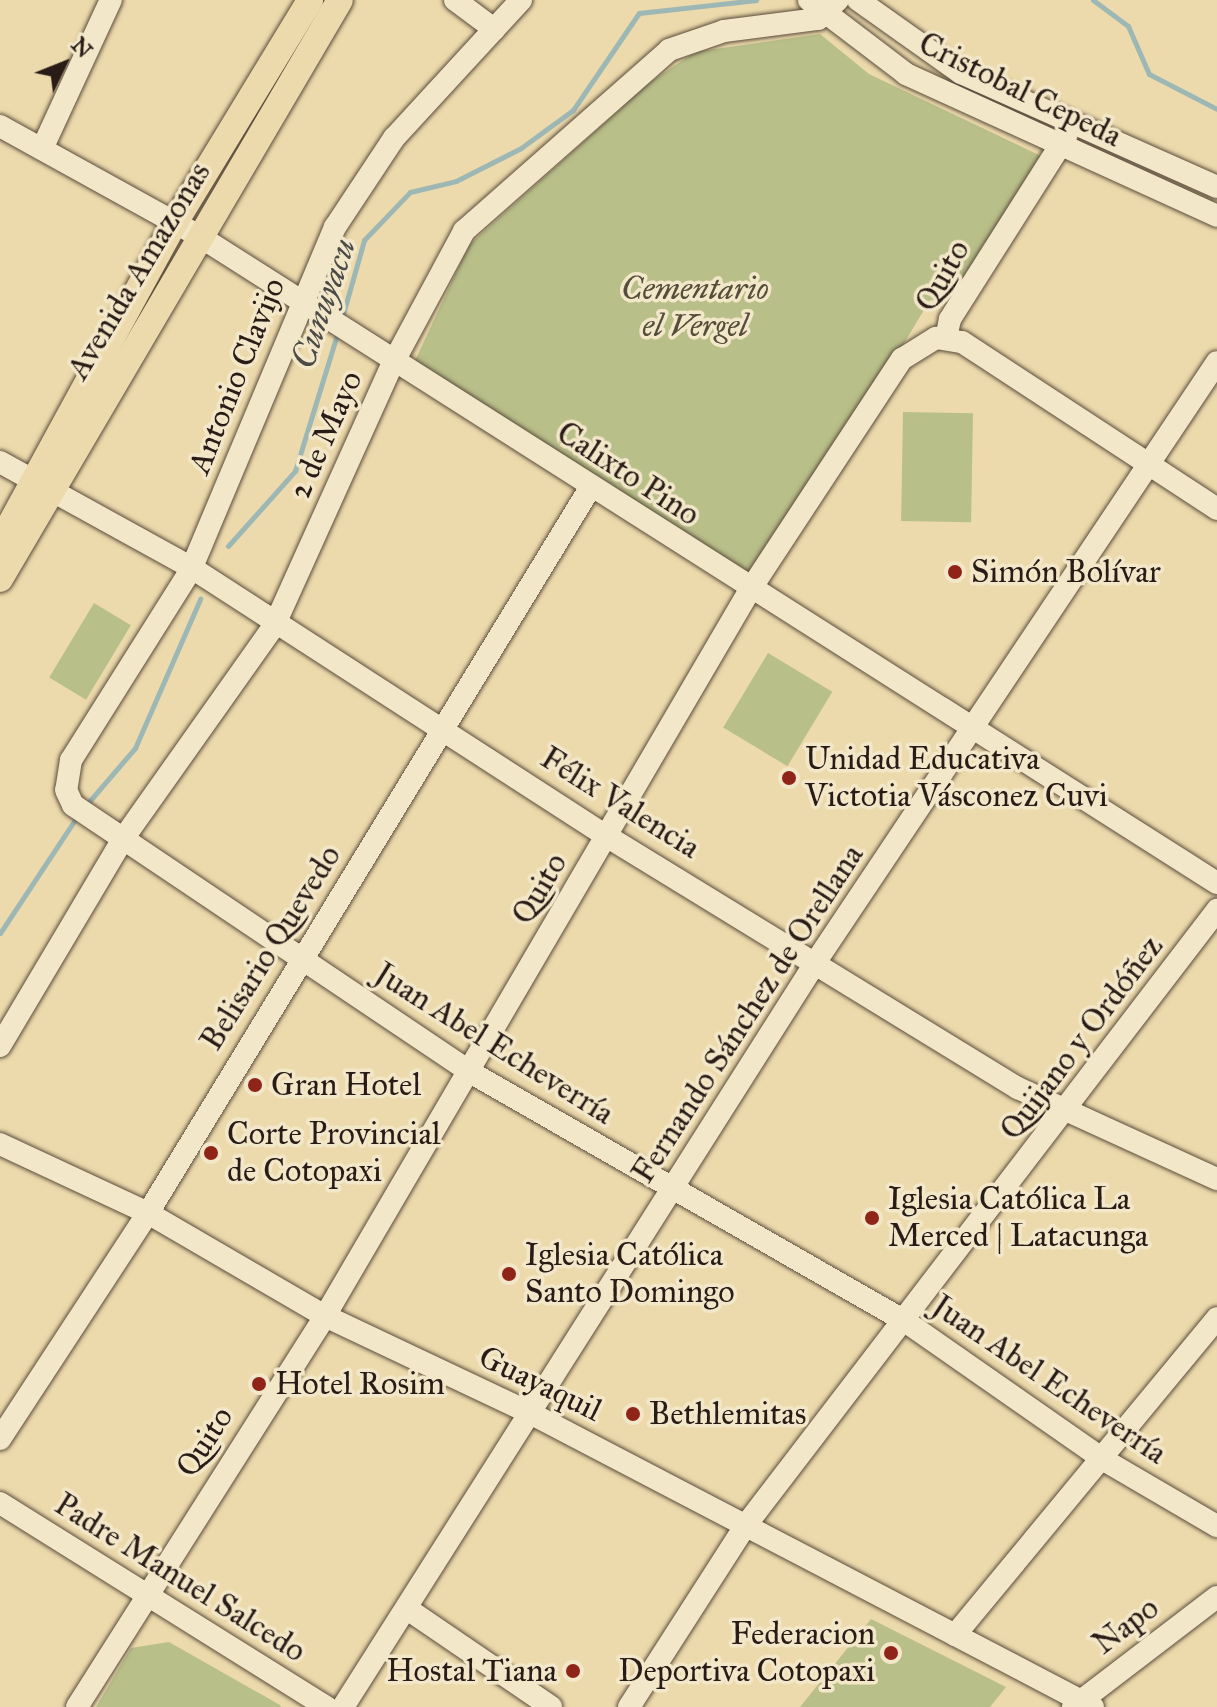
<!DOCTYPE html>
<html>
<head>
<meta charset="utf-8">
<style>
	body { margin:0 }
	#map { position:relative; width:1217px; height:1707px; overflow:hidden; background:#eddaac; font-family:"IM FELL Great Primer",serif }
	div>[style] { position:absolute }
	[style*='--x'] { left:calc(var(--x)*1px); top:calc(var(--y)*1px); width:calc(var(--w)*1px); rotate:calc(var(--a)*1deg) }
	.green>* { inset:0; background:#b9bf89; transform-origin:0 0 }
	.stream>* { height:5px; margin:-2.5px; padding:0 2.5px; transform-origin:2.5px; border-radius:2.5px; background:#9db8b4 }
	.roads { filter:drop-shadow(0 0 2px #5a4c3c) drop-shadow(0 0 2px #5a4c3c) }
	.minor>* { height:22px; margin:-11px; padding:0 11px; transform-origin:11px; border-radius:11px; background:#f3e7c9 }
	.major>* { height:26px; margin:-13px; padding:0 13px; transform-origin:13px; border-radius:13px; background:#eddaac }
	.dots>* { width:22px; height:22px; translate:-50% -50%; box-sizing:border-box; border:4px solid #f3e7c9; border-radius:50% }
	span { translate:-50% -50%; white-space:nowrap; text-align:center; line-height:1.15; -webkit-text-stroke:7px #f3e7c9; paint-order:stroke }
	.street-label { font-size:32px; color:#291c17 }
	.park-label { font-size:32px; color:#544d39; font-style:italic }
	.poi-label { font-size:32px; color:#291c17 }
	.left { translate:0 -50%; text-align:left }
	.right { translate:-100% -50%; text-align:right }
	.water-label { font-size:34px; color:#4c4b46; font-style:italic }
	.north { position:absolute; left:24px; top:24px; width:80px; height:80px; -webkit-text-stroke:6px #f3e7c9; paint-order:stroke; rotate:47deg; font-size:22px; font-weight:700; line-height:32px; text-align:center; color:#291c17 }
	.north::after { content:''; display:block; margin:auto; width:28px; height:36px; background:#291c17; clip-path:polygon(50% 0,100% 100%,50% 72%,0 100%) }
</style>
</head>
<body>
<div id="map">
	<div class="green">
		<div style="clip-path:polygon(820px 34px,869px 74px,1043px 157px,953px 300px,930px 300px,761px 581px,413px 365px,469px 245px,649px 83px,695px 52px)"></div>
		<div style="left:903px;top:412px;width:70px;height:109px;rotate:1deg"></div>
		<div style="left:94px;top:603px;width:43px;height:87px;rotate:31deg"></div>
		<div style="left:768px;top:653px;width:75px;height:87px;rotate:31deg"></div>
		<div style="clip-path:polygon(871px 1619px,1006px 1687px,990px 1707px,800px 1707px)"></div>
		<div style="clip-path:polygon(169px 1642px,280px 1705px,281px 1707px,96px 1707px,131px 1648px)"></div>
	</div>
	<div class="stream">
		<div style="--x:1093;--y:0;--w:44;--a:36.6"></div>
		<div style="--x:1128;--y:26;--w:52;--a:66.4"></div>
		<div style="--x:1149;--y:74;--w:76;--a:27.2"></div>
		<div style="--x:341;--y:321;--w:84;--a:-74.1"></div>
		<div style="--x:364;--y:240;--w:66;--a:-46.2"></div>
		<div style="--x:410;--y:192;--w:47;--a:-13.4"></div>
		<div style="--x:456;--y:181;--w:73;--a:-26.9"></div>
		<div style="--x:521;--y:148;--w:64;--a:-36.2"></div>
		<div style="--x:573;--y:110;--w:117;--a:-55.8"></div>
		<div style="--x:639;--y:13;--w:118;--a:-6.3"></div>
		<div style="--x:228;--y:546;--w:101;--a:-48.2"></div>
		<div style="--x:295;--y:471;--w:146;--a:-72.9"></div>
		<div style="--x:87;--y:804;--w:74;--a:-49.4"></div>
		<div style="--x:135;--y:748;--w:163;--a:-66.4"></div>
		<div style="--x:0;--y:933;--w:138;--a:-56.5"></div>
	</div>
	<div class="roads">
		<div class="minor">
			<div style="--x:455;--y:0;--w:49;--a:36.6"></div>
			<div style="--x:521;--y:0;--w:188;--a:132.6"></div>
			<div style="--x:394;--y:138;--w:107;--a:123.5"></div>
			<div style="--x:335;--y:227;--w:370;--a:112.8"></div>
			<div style="--x:192;--y:568;--w:227;--a:122.2"></div>
			<div style="--x:71;--y:760;--w:30;--a:99"></div>
			<div style="--x:66;--y:790;--w:17;--a:65"></div>
			<div style="--x:73;--y:805;--w:478;--a:33.9"></div>
			<div style="--x:470;--y:1072;--w:498;--a:29.8"></div>
			<div style="--x:902;--y:1319;--w:246;--a:34.9"></div>
			<div style="--x:1104;--y:1460;--w:131;--a:30.3"></div>
			<div style="--x:809;--y:0;--w:122;--a:37.3"></div>
			<div style="--x:906;--y:74;--w:342;--a:24.5"></div>
			<div style="--x:858;--y:0;--w:126;--a:35.3"></div>
			<div style="--x:961;--y:73;--w:280;--a:24"></div>
			<div style="--x:0;--y:126;--w:227;--a:28.9"></div>
			<div style="--x:199;--y:236;--w:1206;--a:32.44"></div>
			<div style="--x:42;--y:149;--w:164;--a:-65.2"></div>
			<div style="--x:946;--y:338;--w:19;--a:-78"></div>
			<div style="--x:950;--y:319;--w:217;--a:-57.6"></div>
			<div style="--x:0;--y:462;--w:219;--a:28.9"></div>
			<div style="--x:192;--y:568;--w:495;--a:32.9"></div>
			<div style="--x:608;--y:837;--w:481;--a:31.5"></div>
			<div style="--x:1018;--y:1088;--w:219;--a:24.6"></div>
			<div style="--x:0;--y:1046;--w:241;--a:-59.3"></div>
			<div style="--x:123;--y:839;--w:263;--a:-54.7"></div>
			<div style="--x:275;--y:624;--w:286;--a:-65.7"></div>
			<div style="--x:393;--y:363;--w:150;--a:-61.7"></div>
			<div style="--x:464;--y:231;--w:273;--a:-41.4"></div>
			<div style="--x:669;--y:50;--w:58;--a:-19.1"></div>
			<div style="--x:724;--y:31;--w:95;--a:-7.3"></div>
			<div style="--x:818;--y:19;--w:28;--a:-44"></div>
			<div style="--x:0;--y:1144;--w:163;--a:25"></div>
			<div style="--x:148;--y:1213;--w:205;--a:30.2"></div>
			<div style="--x:325;--y:1316;--w:227;--a:25.3"></div>
			<div style="--x:530;--y:1413;--w:635;--a:27.57"></div>
			<div style="--x:0;--y:1439;--w:270;--a:-56.8"></div>
			<div style="--x:148;--y:1213;--w:849;--a:-58.63"></div>
			<div style="--x:0;--y:1503;--w:385;--a:32"></div>
			<div style="--x:409;--y:1610;--w:172;--a:34.3"></div>
			<div style="--x:955;--y:1635;--w:411;--a:-50.4"></div>
			<div style="--x:77;--y:1707;--w:463;--a:-57.6"></div>
			<div style="--x:325;--y:1316;--w:841;--a:-59.66"></div>
			<div style="--x:750;--y:590;--w:277;--a:-56.7"></div>
			<div style="--x:902;--y:359;--w:40;--a:-32"></div>
			<div style="--x:936;--y:338;--w:26;--a:9"></div>
			<div style="--x:962;--y:342;--w:305;--a:33.2"></div>
			<div style="--x:343;--y:1707;--w:885;--a:-57.6"></div>
			<div style="--x:817;--y:960;--w:719;--a:-56.22"></div>
			<div style="--x:629;--y:1707;--w:216;--a:-57.3"></div>
			<div style="--x:746;--y:1525;--w:775;--a:-52.55"></div>
			<div style="--x:1073;--y:1707;--w:181;--a:-37.4"></div>
		</div>
		<div class="major">
			<div style="--x:0;--y:543;--w:363;--a:-61.4"></div>
			<div style="--x:174;--y:224;--w:262;--a:-58.7"></div>
			<div style="--x:0;--y:579;--w:671;--a:-59.58"></div>
		</div>
	</div>
	<div class="dots">
		<div style="left:955px;top:572px;background:#8f2418"></div>
		<div style="left:789px;top:778px;background:#8f2418"></div>
		<div style="left:255px;top:1085px;background:#8f2418"></div>
		<div style="left:211px;top:1153px;background:#8f2418"></div>
		<div style="left:872px;top:1218px;background:#8f2418"></div>
		<div style="left:509px;top:1274px;background:#8f2418"></div>
		<div style="left:259px;top:1384px;background:#8f2418"></div>
		<div style="left:633px;top:1414px;background:#8f2418"></div>
		<div style="left:891px;top:1653px;background:#8f2418"></div>
		<div style="left:573px;top:1671px;background:#8f2418"></div>
	</div>
	<div class="street-label">
		<span style="left:1020px;top:90px;rotate:26deg">Cristobal Cepeda</span>
		<span style="left:139px;top:271px;rotate:-59deg">Avenida Amazonas</span>
		<span style="left:943px;top:276px;rotate:-61deg">Quito</span>
		<span style="left:237px;top:376px;rotate:-68deg">Antonio Clavijo</span>
		<span style="left:326px;top:435px;rotate:-66deg">2 de Mayo</span>
		<span style="left:628px;top:474px;rotate:33deg">Calixto Pino</span>
		<span style="left:620px;top:803px;rotate:32deg">Félix Valencia</span>
		<span style="left:540px;top:889px;rotate:-60deg">Quito</span>
		<span style="left:271px;top:948px;rotate:-58deg">Belisario Quevedo</span>
		<span style="left:748px;top:1014px;rotate:-57deg">Fernando Sánchez de Orellana</span>
		<span style="left:1082px;top:1038px;rotate:-53deg">Quijano y Ordóñez</span>
		<span style="left:494px;top:1044px;rotate:32deg">Juan Abel Echeverría</span>
		<span style="left:1049px;top:1380px;rotate:34deg">Juan Abel Echeverría</span>
		<span style="left:540px;top:1384px;rotate:26deg">Guayaquil</span>
		<span style="left:205px;top:1442px;rotate:-57deg">Quito</span>
		<span style="left:180px;top:1578px;rotate:32deg">Padre Manuel Salcedo</span>
		<span style="left:1126px;top:1626px;rotate:-37deg">Napo</span>
	</div>
	<div class="park-label">
		<span style="left:695px;top:308px">Cementario<br>el Vergel</span>
	</div>
	<div class="poi-label">
		<span class="left" style="left:971px;top:572px">Simón Bolívar</span>
		<span class="left" style="left:805px;top:778px">Unidad Educativa<br>Victotia Vásconez Cuvi</span>
		<span class="left" style="left:271px;top:1085px">Gran Hotel</span>
		<span class="left" style="left:227px;top:1153px">Corte Provincial<br>de Cotopaxi</span>
		<span class="left" style="left:888px;top:1218px">Iglesia Católica La<br>Merced | Latacunga</span>
		<span class="left" style="left:525px;top:1274px">Iglesia Católica<br>Santo Domingo</span>
		<span class="left" style="left:275px;top:1384px">Hotel Rosim</span>
		<span class="left" style="left:649px;top:1414px">Bethlemitas</span>
		<span class="right" style="left:875px;top:1653px">Federacion<br>Deportiva Cotopaxi</span>
		<span class="right" style="left:557px;top:1671px">Hostal Tiana</span>
	</div>
	<div class="water-label">
		<span style="left:323px;top:303px;rotate:-71deg">Cunuyacu</span>
	</div>
	<div class="north">N</div>
</div>
</body>
</html>
